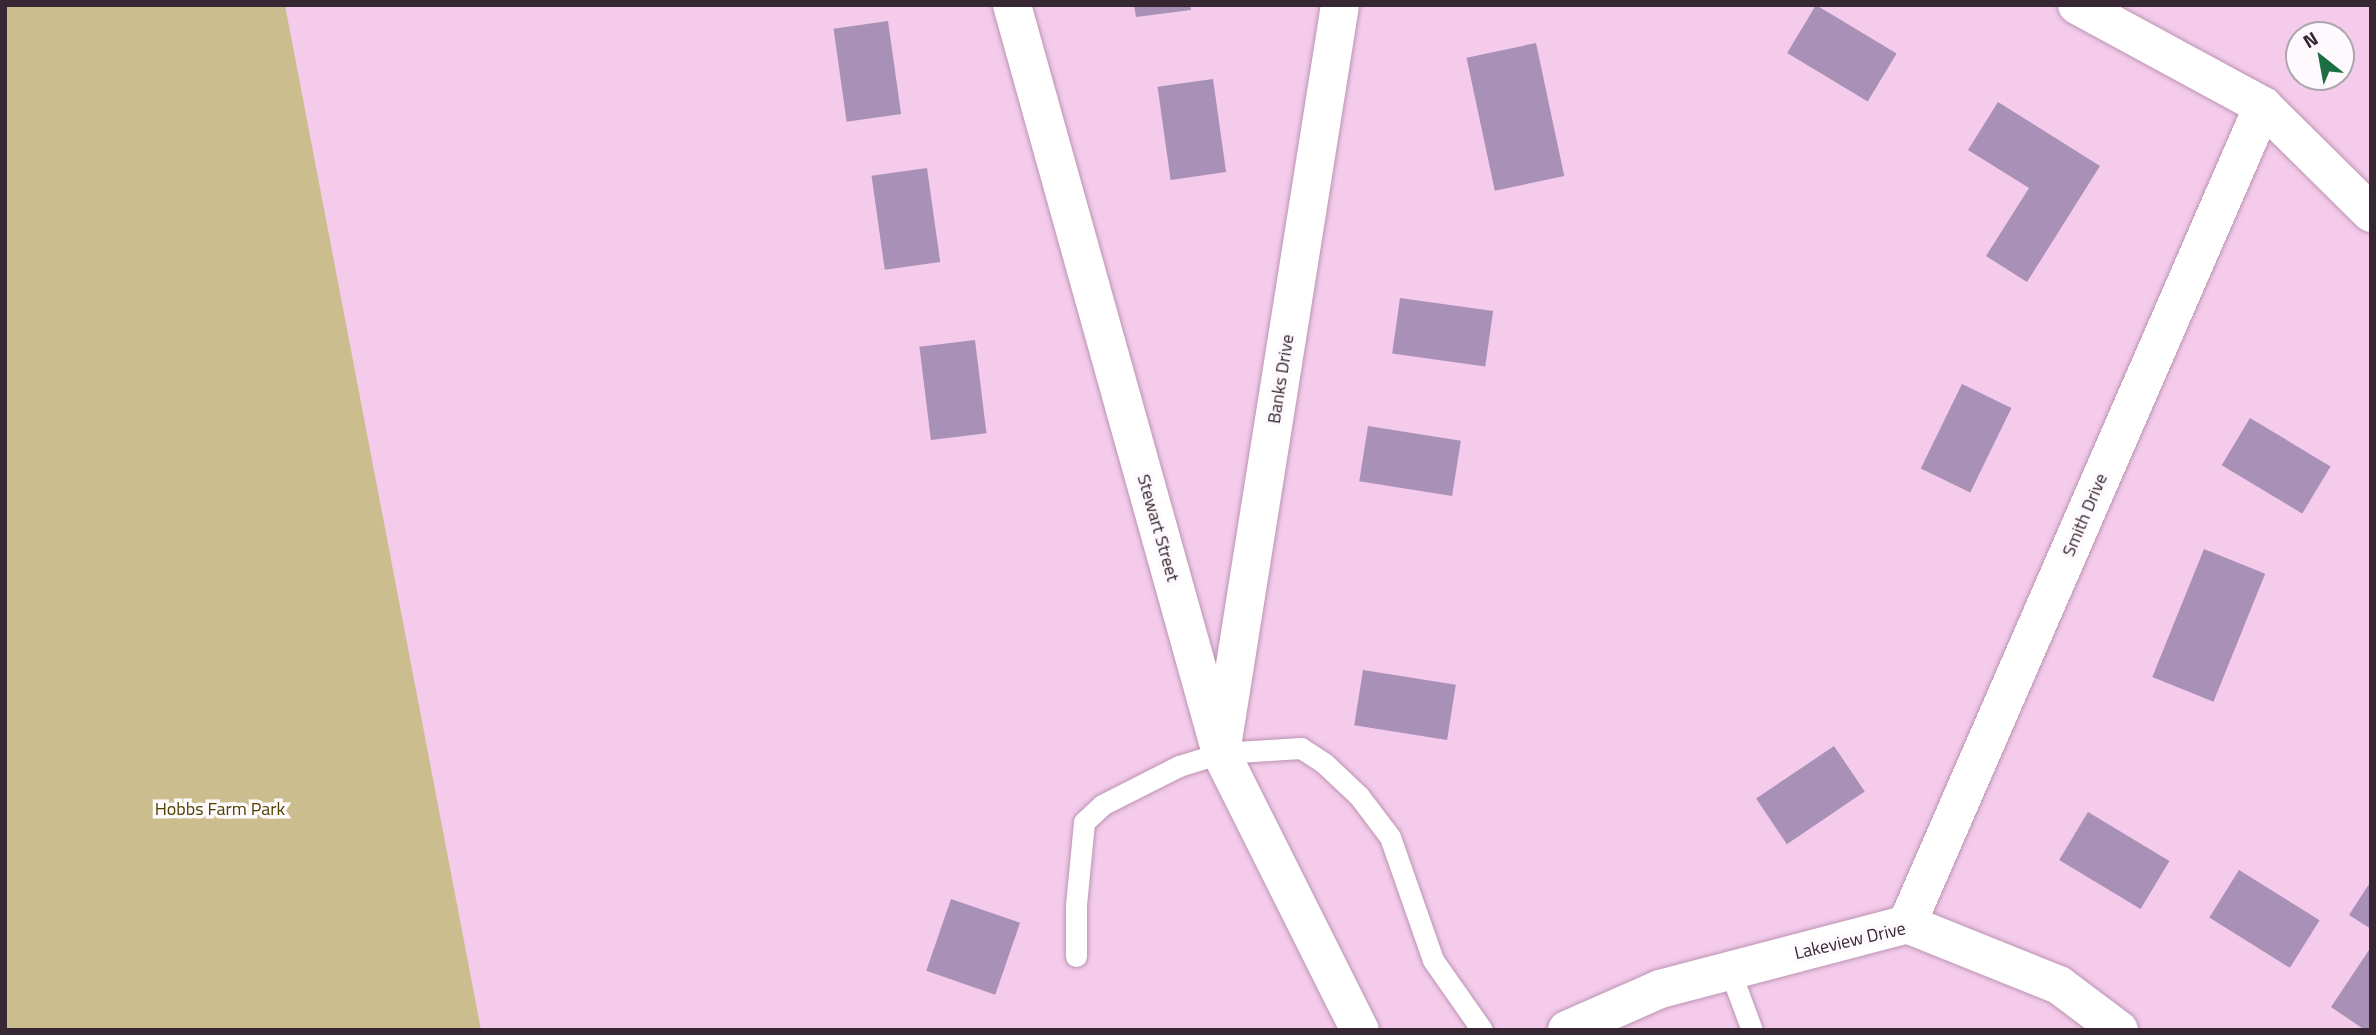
<!DOCTYPE html>
<html>
<head>
<meta charset="utf-8">
<style>
	body { margin:0 }
	#map { position:relative; width:2376px; height:1035px; overflow:hidden; background:#f4cbeb; font-family:"Titillium Web",sans-serif }
	div>[style] { position:absolute }
	[style*='--x'] { left:calc(var(--x)*1px); top:calc(var(--y)*1px); width:calc(var(--w)*1px); rotate:calc(var(--a)*1deg) }
	.green>* { inset:0; background:#cbbd8e }
	.building>* { inset:0; background:#a990b7; transform-origin:0 0 }
	.roads { filter:drop-shadow(0 0 2px #bb94b2) drop-shadow(0 0 2px #bb94b2) }
	.lane>* { height:21px; margin:-10.5px; padding:0 10.5px; transform-origin:10.5px; border-radius:10.5px; background:#fff }
	.street>* { height:38px; margin:-19px; padding:0 19px; transform-origin:19px; border-radius:19px; background:#fff }
	.secondary>* { height:38px; margin:-19px; padding:0 19px; transform-origin:19px; border-radius:19px; background:#fff }
	span { translate:-50% -50%; white-space:nowrap; text-align:center; line-height:1.15; -webkit-text-stroke:7px #fdf9fc; paint-order:stroke }
	.street-label { font-size:18px; color:#362733 }
	.park-label { font-size:18px; color:#514100 }
	.frame { position:absolute; inset:0; border:7px solid #362733; pointer-events:none }
	.north { position:absolute; left:2285px; top:21px; width:70px; height:70px; box-sizing:border-box; background:#fdf9fc; border:2px solid #ada5ac; border-radius:50%; rotate:329deg; font-size:19px; font-weight:700; line-height:28px; text-align:center; color:#362733 }
	.north::after { content:''; display:block; margin:auto; width:24px; height:32px; background:#1c6f40; clip-path:polygon(50% 0,100% 100%,50% 72%,0 100%) }
</style>
</head>
<body>
<div id="map">
	<div class="green">
		<div style="clip-path:polygon(5px 5px,285px 5px,481px 1030px,5px 1030px)"></div>
	</div>
	<div class="building">
		<div style="clip-path:polygon(1134px 5px,1190px 5px,1191px 10px,1136px 17px)"></div>
		<div style="left:1816px;top:5px;width:94px;height:56px;rotate:31deg"></div>
		<div style="left:888px;top:21px;width:94px;height:55px;rotate:82deg"></div>
		<div style="left:1536px;top:43px;width:136px;height:71px;rotate:78deg"></div>
		<div style="left:1213px;top:79px;width:94px;height:56px;rotate:82deg"></div>
		<div style="clip-path:polygon(1998px 102px,2100px 166px,2027px 282px,1986px 256px,2029px 188px,1968px 150px)"></div>
		<div style="left:927px;top:168px;width:95px;height:56px;rotate:82deg"></div>
		<div style="left:1400px;top:298px;width:94px;height:56px;rotate:8deg"></div>
		<div style="left:975px;top:340px;width:94px;height:56px;rotate:83deg"></div>
		<div style="left:1962px;top:384px;width:55px;height:94px;rotate:26deg"></div>
		<div style="left:2250px;top:418px;width:94px;height:55px;rotate:31deg"></div>
		<div style="left:1368px;top:426px;width:94px;height:56px;rotate:9deg"></div>
		<div style="left:2204px;top:549px;width:66px;height:138px;rotate:22deg"></div>
		<div style="left:1363px;top:670px;width:94px;height:56px;rotate:9deg"></div>
		<div style="left:1834px;top:746px;width:55px;height:94px;rotate:56deg"></div>
		<div style="left:2088px;top:812px;width:95px;height:56px;rotate:31deg"></div>
		<div style="left:2239px;top:870px;width:95px;height:56px;rotate:32deg"></div>
		<div style="clip-path:polygon(2371px 881px,2371px 929px,2349px 915px)"></div>
		<div style="left:951px;top:899px;width:73px;height:76px;rotate:19deg"></div>
		<div style="clip-path:polygon(2371px 947px,2371px 1030px,2365px 1030px,2331px 1007px)"></div>
	</div>
	<div class="roads">
		<div class="lane">
			<div style="--x:1076;--y:956;--w:51;--a:-90"></div>
			<div style="--x:1076;--y:905;--w:83;--a:-84.5"></div>
			<div style="--x:1084;--y:822;--w:25;--a:-43"></div>
			<div style="--x:1102;--y:805;--w:86;--a:-26.9"></div>
			<div style="--x:1179;--y:766;--w:44;--a:-17.2"></div>
			<div style="--x:1221;--y:753;--w:80;--a:-3.6"></div>
			<div style="--x:1301;--y:748;--w:27;--a:33"></div>
			<div style="--x:1324;--y:763;--w:48;--a:43.3"></div>
			<div style="--x:1359;--y:796;--w:51;--a:52.9"></div>
			<div style="--x:1390;--y:837;--w:130;--a:70.7"></div>
			<div style="--x:1433;--y:960;--w:85;--a:55"></div>
			<div style="--x:1730;--y:971;--w:63;--a:69.6"></div>
		</div>
		<div class="street">
			<div style="--x:2077;--y:5;--w:212;--a:28.5"></div>
			<div style="--x:2263;--y:106;--w:152;--a:44.7"></div>
			<div style="--x:1221;--y:753;--w:757;--a:-80.96"></div>
			<div style="--x:1907;--y:924;--w:892;--a:-66.48"></div>
			<div style="--x:1567;--y:1030;--w:102;--a:-23.8"></div>
			<div style="--x:1660;--y:989;--w:255;--a:-14.7"></div>
			<div style="--x:1907;--y:924;--w:164;--a:21.9"></div>
			<div style="--x:2059;--y:985;--w:75;--a:36.9"></div>
		</div>
		<div class="secondary">
			<div style="--x:1012;--y:5;--w:777;--a:74.39"></div>
			<div style="--x:1221;--y:753;--w:310;--a:63.4"></div>
		</div>
	</div>
	<div class="street-label">
		<span style="left:1281px;top:379px;rotate:-81deg">Banks Drive</span>
		<span style="left:2085px;top:515px;rotate:-67deg">Smith Drive</span>
		<span style="left:1158px;top:528px;rotate:74deg">Stewart Street</span>
		<span style="left:1850px;top:941px;rotate:-13deg">Lakeview Drive</span>
	</div>
	<div class="park-label">
		<span style="left:220px;top:809px">Hobbs Farm Park</span>
	</div>
	<div class="frame"></div>
	<div class="north">N</div>
</div>
</body>
</html>
